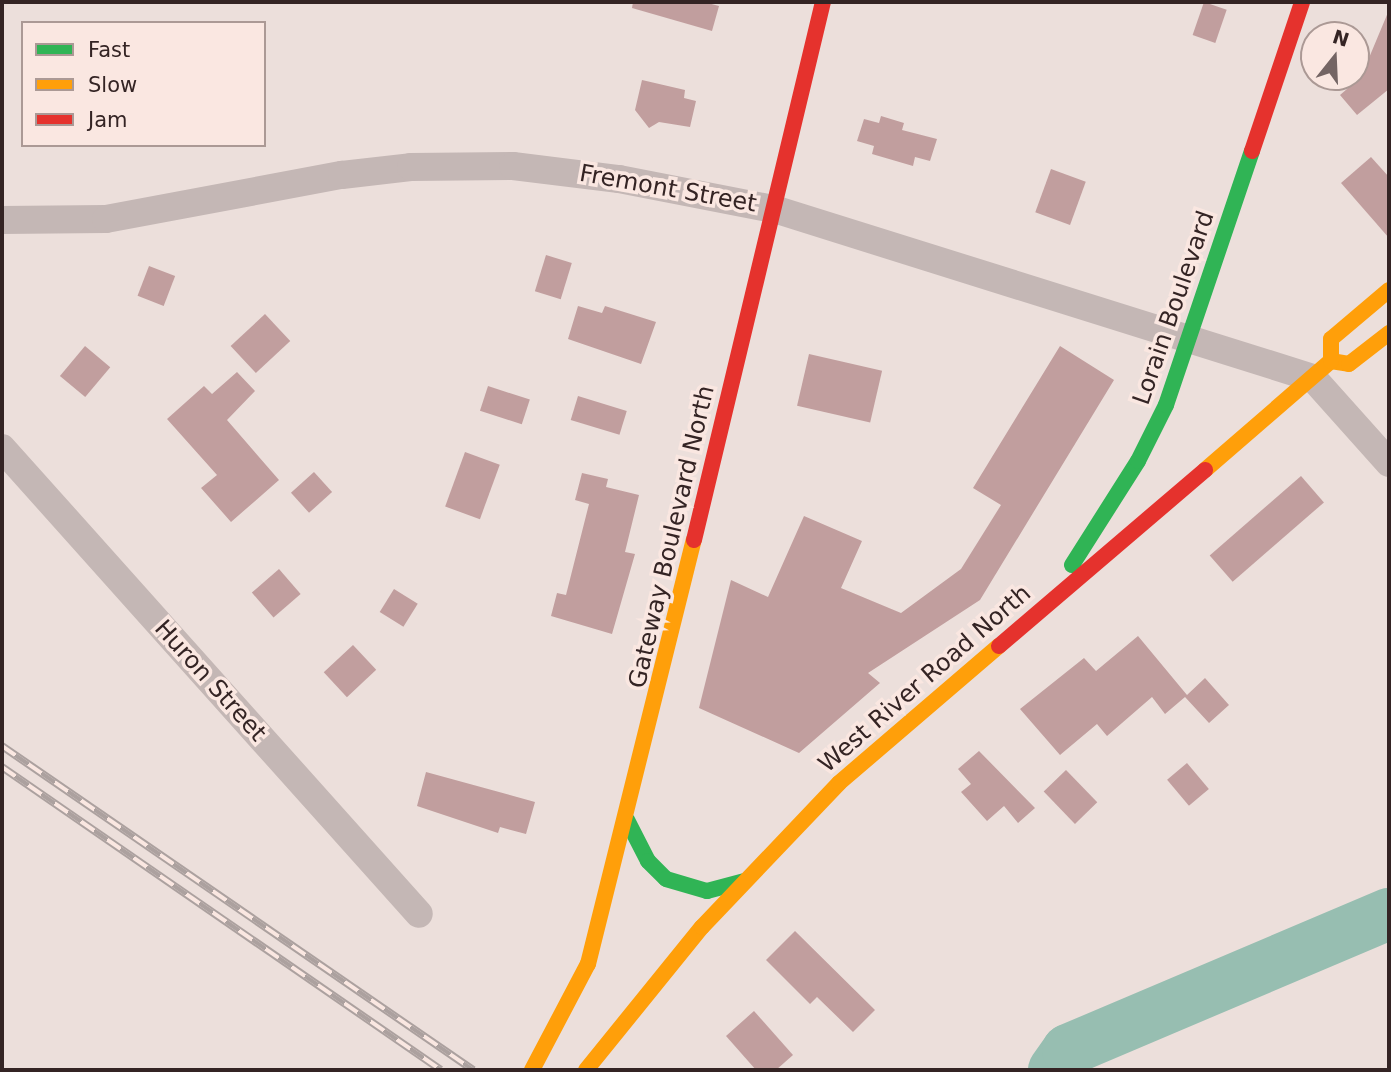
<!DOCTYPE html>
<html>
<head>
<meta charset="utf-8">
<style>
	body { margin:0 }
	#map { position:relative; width:1391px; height:1072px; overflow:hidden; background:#ecdfdb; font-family:"DejaVu Sans",sans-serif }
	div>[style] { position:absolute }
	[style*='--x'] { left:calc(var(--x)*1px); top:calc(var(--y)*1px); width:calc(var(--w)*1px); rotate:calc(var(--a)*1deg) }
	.river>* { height:52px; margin:-26px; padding:0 26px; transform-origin:26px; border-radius:26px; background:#97beb1 }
	.building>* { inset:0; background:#c19e9e; transform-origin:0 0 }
	.street>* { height:28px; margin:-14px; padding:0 14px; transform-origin:14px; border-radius:14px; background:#c4b7b5 }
	.fast>* { height:16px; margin:-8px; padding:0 8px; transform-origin:8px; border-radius:8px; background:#30b455 }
	.slow>* { height:16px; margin:-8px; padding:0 8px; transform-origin:8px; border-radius:8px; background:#ff9f0a }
	.jam>* { height:16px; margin:-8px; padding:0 8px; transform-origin:8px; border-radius:8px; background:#e5322d }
	.rail>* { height:8px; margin-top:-4px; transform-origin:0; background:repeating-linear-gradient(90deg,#fae7e1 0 16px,#aca19f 0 32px); box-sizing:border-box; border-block:2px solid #aca19f }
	span { translate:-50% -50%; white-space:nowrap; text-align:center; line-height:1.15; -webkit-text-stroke:7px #fae7e1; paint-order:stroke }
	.street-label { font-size:24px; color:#342424 }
	.frame { position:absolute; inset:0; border:4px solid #342424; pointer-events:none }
	.legend { position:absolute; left:21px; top:21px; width:245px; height:126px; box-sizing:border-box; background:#fae7e1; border:2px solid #ab9995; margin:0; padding:9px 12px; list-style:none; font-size:21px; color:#342424 }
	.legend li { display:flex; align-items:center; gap:14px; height:35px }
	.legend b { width:35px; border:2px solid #ab9995 }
	.north { position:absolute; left:1300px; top:21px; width:70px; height:70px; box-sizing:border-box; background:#fae7e1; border:2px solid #ab9995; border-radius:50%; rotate:18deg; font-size:19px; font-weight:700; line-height:28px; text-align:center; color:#342424 }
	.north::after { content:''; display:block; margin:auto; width:24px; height:32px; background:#746564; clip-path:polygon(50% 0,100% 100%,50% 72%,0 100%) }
</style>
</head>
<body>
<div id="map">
	<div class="river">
		<div style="--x:1054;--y:1070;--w:24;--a:-55"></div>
		<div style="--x:1068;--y:1050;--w:349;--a:-23"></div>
	</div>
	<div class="building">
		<div style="clip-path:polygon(633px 2px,704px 2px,719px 6px,712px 31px,632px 8px)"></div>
		<div style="left:1204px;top:2px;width:24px;height:35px;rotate:19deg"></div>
		<div style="clip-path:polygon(1389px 10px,1389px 89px,1357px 115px,1340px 95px,1361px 77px)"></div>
		<div style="clip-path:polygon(642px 80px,685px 90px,684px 98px,696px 101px,690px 127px,659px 122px,649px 128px,635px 110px)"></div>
		<div style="clip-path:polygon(881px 116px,904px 123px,902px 130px,937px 139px,930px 161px,915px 157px,913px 166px,872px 154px,874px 146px,857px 141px,864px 119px,879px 123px)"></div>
		<div style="clip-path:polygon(1371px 157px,1389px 177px,1389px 238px,1341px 183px)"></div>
		<div style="left:1051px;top:169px;width:37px;height:46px;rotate:20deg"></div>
		<div style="left:546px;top:255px;width:27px;height:38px;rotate:17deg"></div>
		<div style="left:149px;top:266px;width:28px;height:32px;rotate:21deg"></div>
		<div style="clip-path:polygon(578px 306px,602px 313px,605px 306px,656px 322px,641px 364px,568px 339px)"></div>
		<div style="left:265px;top:314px;width:37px;height:47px;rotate:47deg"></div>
		<div style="left:85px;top:346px;width:33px;height:39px;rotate:40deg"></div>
		<div style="clip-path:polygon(1060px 346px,1114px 380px,980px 600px,868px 673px,880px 683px,799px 753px,699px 708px,731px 580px,768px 597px,804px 516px,862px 541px,841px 588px,901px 613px,961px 569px,1001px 505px,973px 488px)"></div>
		<div style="left:809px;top:354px;width:75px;height:53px;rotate:13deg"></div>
		<div style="clip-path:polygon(237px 372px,255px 391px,227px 420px,279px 480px,231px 522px,201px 488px,217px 475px,167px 419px,204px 386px,212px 394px)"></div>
		<div style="left:488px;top:386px;width:44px;height:26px;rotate:18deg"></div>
		<div style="left:578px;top:396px;width:51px;height:25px;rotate:17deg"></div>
		<div style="left:465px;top:452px;width:37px;height:58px;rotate:20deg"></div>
		<div style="left:314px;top:472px;width:27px;height:31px;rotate:48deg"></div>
		<div style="clip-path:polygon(582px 473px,608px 479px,606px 487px,639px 495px,625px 552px,635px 554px,612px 634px,551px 616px,557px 593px,566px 595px,589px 504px,575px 500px)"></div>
		<div style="left:1301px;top:476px;width:35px;height:121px;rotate:49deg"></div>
		<div style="left:279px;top:569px;width:33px;height:36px;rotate:49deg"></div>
		<div style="left:394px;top:589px;width:28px;height:27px;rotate:32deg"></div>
		<div style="clip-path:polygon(1138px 636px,1187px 695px,1205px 678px,1229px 705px,1209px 723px,1185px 697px,1165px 714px,1152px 697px,1107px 736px,1097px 724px,1060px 755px,1020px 709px,1084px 658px,1096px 671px)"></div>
		<div style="left:353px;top:645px;width:34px;height:40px;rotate:47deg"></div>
		<div style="clip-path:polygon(979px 751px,1035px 808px,1018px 823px,1004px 806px,987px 821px,961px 792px,971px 784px,958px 769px)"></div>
		<div style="left:1187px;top:763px;width:34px;height:26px;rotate:50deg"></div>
		<div style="left:1066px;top:770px;width:45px;height:31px;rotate:46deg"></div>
		<div style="clip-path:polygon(426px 772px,535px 802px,526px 834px,500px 827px,498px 833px,417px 806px)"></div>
		<div style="clip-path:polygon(795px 931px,875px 1010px,853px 1032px,817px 997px,810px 1004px,766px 960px)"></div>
		<div style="clip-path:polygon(754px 1011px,793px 1055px,776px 1070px,756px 1070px,726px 1036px)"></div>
	</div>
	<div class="street">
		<div style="--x:2;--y:220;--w:104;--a:-0.6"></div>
		<div style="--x:106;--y:219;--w:240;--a:-10.6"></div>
		<div style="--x:342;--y:175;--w:69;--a:-6.6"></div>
		<div style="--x:411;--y:167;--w:102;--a:-0.6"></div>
		<div style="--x:513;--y:166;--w:107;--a:7"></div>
		<div style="--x:619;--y:179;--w:158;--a:11"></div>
		<div style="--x:774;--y:209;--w:565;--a:17.41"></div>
		<div style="--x:1313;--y:378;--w:114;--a:48.2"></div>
		<div style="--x:2;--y:448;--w:625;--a:48.18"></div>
	</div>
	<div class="fast">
		<div style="--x:1072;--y:565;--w:123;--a:-57.6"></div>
		<div style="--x:1138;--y:461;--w:63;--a:-63.4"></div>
		<div style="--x:1166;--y:405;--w:268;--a:-71.3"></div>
		<div style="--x:627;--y:820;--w:46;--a:62.9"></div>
		<div style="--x:648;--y:861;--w:25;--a:45"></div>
		<div style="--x:666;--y:879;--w:43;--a:16.3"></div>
		<div style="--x:707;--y:891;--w:38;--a:-15"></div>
	</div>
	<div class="slow">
		<div style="--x:1331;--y:361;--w:18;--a:9"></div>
		<div style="--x:1349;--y:364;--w:51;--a:-37.8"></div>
		<div style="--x:1205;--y:470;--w:167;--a:-40.9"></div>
		<div style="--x:1331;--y:361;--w:22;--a:-90"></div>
		<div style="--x:1331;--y:339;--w:76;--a:-40.2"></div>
		<div style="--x:532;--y:1070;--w:120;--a:-62.2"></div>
		<div style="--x:588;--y:964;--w:437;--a:-76"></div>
		<div style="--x:586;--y:1070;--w:184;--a:-51"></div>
		<div style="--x:702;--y:927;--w:199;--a:-46.4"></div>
		<div style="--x:839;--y:783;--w:211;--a:-40.6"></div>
	</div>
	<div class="jam">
		<div style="--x:1252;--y:151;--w:157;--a:-71.4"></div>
		<div style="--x:694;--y:540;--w:553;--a:-76.52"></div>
		<div style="--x:999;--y:646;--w:271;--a:-40.5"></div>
	</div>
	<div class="rail">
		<div style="--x:2;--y:746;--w:572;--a:34.52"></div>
		<div style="--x:2;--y:767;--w:533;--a:34.61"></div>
	</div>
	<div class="street-label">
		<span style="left:668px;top:189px;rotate:10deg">Fremont Street</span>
		<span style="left:1174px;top:308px;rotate:-71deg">Lorain Boulevard</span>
		<span style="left:672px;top:537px;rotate:-77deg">Gateway Boulevard North</span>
		<span style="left:925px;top:679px;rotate:-41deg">West River Road North</span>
		<span style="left:210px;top:681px;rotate:48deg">Huron Street</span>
	</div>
	<div class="frame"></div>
	<ul class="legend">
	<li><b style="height:9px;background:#30b455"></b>Fast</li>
	<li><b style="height:9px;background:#ff9f0a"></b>Slow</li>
	<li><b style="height:9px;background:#e5322d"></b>Jam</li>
	</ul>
	<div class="north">N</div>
</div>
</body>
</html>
